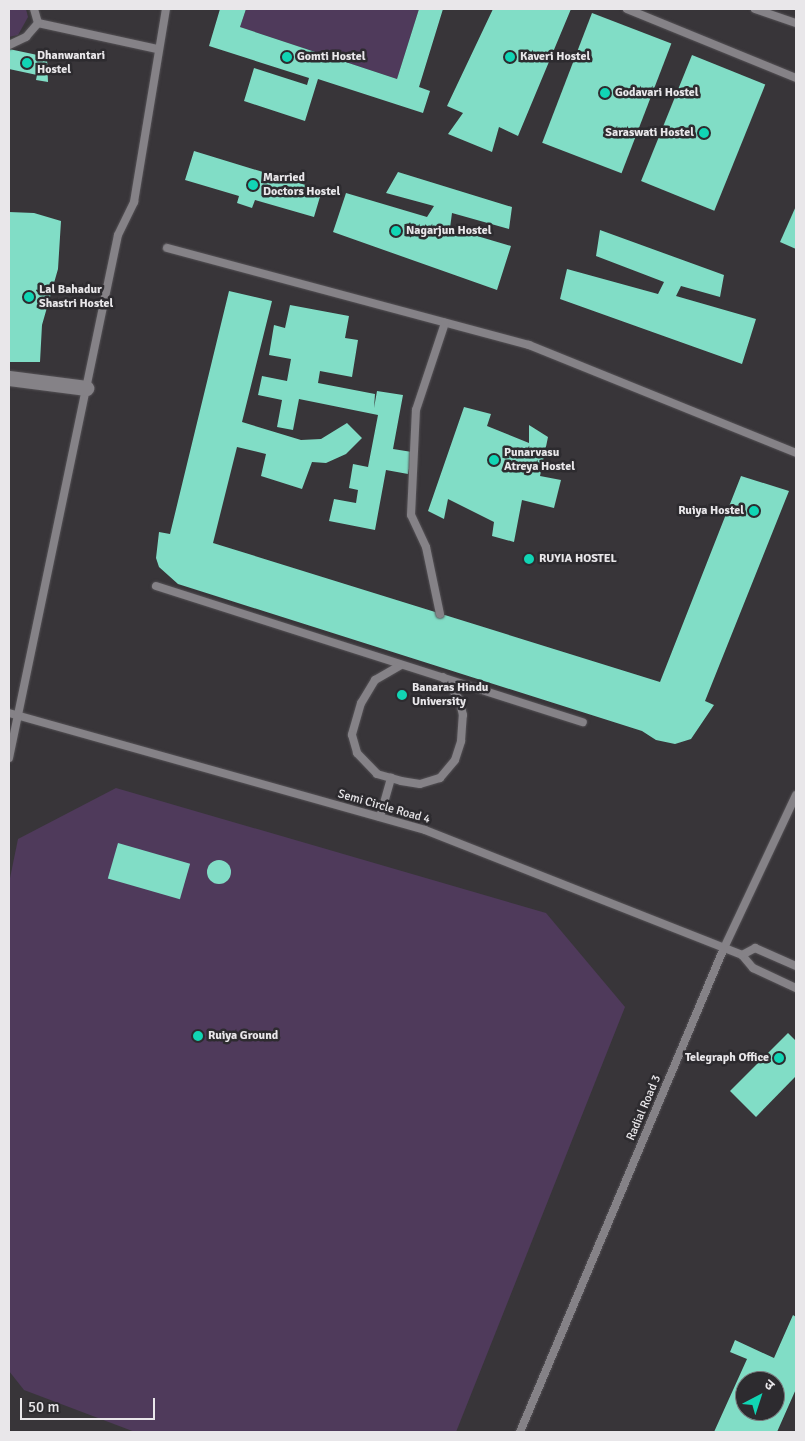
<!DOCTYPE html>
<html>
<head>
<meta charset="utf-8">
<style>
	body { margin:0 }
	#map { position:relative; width:805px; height:1441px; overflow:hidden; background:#383539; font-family:Signika,"Noto Sans Devanagari",sans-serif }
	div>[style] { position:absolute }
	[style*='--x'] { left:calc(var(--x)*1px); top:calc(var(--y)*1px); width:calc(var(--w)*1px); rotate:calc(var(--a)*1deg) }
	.green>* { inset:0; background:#4f3a5b }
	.building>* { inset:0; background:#81ddc6; transform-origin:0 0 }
	.round { border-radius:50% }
	.roads { filter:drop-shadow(0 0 1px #545155) drop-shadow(0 0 1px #545155) }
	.service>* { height:8px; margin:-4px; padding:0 4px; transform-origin:4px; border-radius:4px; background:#858287 }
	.minor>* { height:15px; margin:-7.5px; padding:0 7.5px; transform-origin:7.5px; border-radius:7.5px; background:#858287 }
	.dots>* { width:14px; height:14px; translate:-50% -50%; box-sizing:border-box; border:2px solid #2d2b2f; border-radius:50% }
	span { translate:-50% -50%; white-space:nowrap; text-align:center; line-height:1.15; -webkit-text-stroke:5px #2d2b2f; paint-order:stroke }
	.poi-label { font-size:12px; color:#e9e7ea; font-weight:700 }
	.left { translate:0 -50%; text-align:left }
	.right { translate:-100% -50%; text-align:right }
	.street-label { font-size:12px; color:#e9e7ea }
	.frame { position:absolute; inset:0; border:10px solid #e9e7ea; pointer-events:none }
	.north { position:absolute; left:735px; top:1371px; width:50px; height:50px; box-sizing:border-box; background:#2d2b2f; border:1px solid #78767a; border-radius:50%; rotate:40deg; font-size:14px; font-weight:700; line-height:20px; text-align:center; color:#e9e7ea }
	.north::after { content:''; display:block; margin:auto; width:18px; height:22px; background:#11d5b4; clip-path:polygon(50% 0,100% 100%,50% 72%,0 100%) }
	.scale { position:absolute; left:20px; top:1398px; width:135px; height:22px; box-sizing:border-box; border:2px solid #e9e7ea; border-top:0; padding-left:6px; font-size:15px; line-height:18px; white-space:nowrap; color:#e9e7ea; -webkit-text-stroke:4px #2d2b2f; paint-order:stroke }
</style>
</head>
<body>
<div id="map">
	<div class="green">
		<div style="clip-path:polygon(9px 9px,26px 9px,28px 17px,18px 35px,9px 37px)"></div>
		<div style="clip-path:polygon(246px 9px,419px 9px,397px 79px,240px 27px)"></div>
		<div style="clip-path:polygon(116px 788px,546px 913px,625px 1007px,456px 1432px,135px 1432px,24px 1390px,9px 1371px,9px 883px,18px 839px)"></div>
	</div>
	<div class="building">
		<div style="clip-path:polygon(220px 9px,246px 9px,240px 27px,397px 79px,419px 9px,443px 9px,419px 87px,430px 91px,423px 113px,318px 79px,305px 121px,244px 101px,254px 68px,307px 85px,309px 78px,209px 46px)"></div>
		<div style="clip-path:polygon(493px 9px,571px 9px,518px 136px,499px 127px,492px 152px,448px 134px,463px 113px,447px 106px)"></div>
		<div style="left:592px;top:13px;width:85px;height:139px;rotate:21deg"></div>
		<div style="clip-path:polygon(9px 49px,47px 57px,48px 82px,36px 80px,37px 75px,9px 69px)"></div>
		<div style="left:692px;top:55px;width:79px;height:136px;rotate:22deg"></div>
		<div style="clip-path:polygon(194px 151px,322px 190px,314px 217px,255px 200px,252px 208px,237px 203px,239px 196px,185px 180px)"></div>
		<div style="clip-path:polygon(398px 172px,512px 207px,509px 229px,452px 213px,450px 228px,511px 246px,497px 290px,333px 232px,346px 193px,427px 217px,434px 206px,386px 193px)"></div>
		<div style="clip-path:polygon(796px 206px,796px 249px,780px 242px)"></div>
		<div style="clip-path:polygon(9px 212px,34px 213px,61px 221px,58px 269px,42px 325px,40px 362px,9px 362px)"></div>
		<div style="clip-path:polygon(600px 230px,724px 275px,720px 297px,681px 286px,676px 296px,756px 319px,742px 364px,560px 299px,567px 269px,658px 294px,664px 282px,596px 256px)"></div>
		<div style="clip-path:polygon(229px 291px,272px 301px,242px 422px,301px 440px,321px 439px,347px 423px,362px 438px,346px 454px,326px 463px,312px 462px,302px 489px,261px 476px,266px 454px,237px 447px,213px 543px,660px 682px,741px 476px,789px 491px,705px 701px,714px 705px,691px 739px,675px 744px,656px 740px,642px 731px,178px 584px,159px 567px,156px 558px,159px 532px,170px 534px)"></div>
		<div style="clip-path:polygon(290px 305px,349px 316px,345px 338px,358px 340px,352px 377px,320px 371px,318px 383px,375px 394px,374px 408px,377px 391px,403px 395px,393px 449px,412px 452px,408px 474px,386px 470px,375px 530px,329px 521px,334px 499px,356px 503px,358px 490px,349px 488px,353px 464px,368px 467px,378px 415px,299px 399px,293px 430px,277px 427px,282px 400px,258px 395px,262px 376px,287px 381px,291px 359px,269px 355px,274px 325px,285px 328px)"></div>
		<div style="clip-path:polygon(464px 407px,491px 414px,487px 426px,529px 443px,529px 425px,548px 437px,540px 476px,561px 480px,554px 508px,522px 500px,514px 542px,492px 536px,494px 522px,448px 499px,444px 519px,428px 511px)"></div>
		<div style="left:118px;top:843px;width:75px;height:37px;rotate:16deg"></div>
		<div class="round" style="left:207px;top:860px;width:24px;height:24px"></div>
		<div style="clip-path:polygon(788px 1033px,796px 1041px,796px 1076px,756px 1117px,730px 1091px)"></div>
		<div style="clip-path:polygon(evenodd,793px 1315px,796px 1317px,796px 1389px,777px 1432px,714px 1432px,747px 1359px,730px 1352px,735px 1340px,774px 1358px,793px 1315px,745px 1381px,775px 1381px,775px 1411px,745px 1411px,745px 1381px)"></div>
	</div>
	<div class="roads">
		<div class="service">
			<div style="--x:34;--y:9;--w:15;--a:74"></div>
			<div style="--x:38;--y:23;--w:122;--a:12.3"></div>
			<div style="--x:627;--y:9;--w:183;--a:22.2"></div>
			<div style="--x:755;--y:9;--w:43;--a:18.9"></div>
			<div style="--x:9;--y:45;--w:19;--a:-25"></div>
			<div style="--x:26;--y:37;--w:18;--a:-49"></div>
			<div style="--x:167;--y:248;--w:375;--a:15"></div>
			<div style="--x:529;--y:345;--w:288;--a:22"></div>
			<div style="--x:156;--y:586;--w:448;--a:17.7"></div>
			<div style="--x:440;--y:614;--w:68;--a:-101.8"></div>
			<div style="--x:426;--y:547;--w:35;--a:-115"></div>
			<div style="--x:411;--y:515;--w:105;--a:-87.3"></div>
			<div style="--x:416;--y:410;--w:92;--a:-71.6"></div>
			<div style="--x:401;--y:665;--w:30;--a:150"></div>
			<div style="--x:375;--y:680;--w:27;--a:121"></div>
			<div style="--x:361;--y:703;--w:33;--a:106"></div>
			<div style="--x:352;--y:735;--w:19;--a:74"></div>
			<div style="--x:357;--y:753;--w:29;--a:46"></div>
			<div style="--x:377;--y:774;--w:25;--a:16"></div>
			<div style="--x:401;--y:781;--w:19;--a:9"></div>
			<div style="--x:420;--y:784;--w:21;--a:-17"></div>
			<div style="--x:440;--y:778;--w:23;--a:-50"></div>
			<div style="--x:455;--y:760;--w:20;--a:-72"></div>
			<div style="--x:461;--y:741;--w:26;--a:-86"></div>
			<div style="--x:463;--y:715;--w:16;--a:-104"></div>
			<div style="--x:459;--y:699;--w:27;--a:-126"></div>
			<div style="--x:9;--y:713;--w:432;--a:15.7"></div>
			<div style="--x:425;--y:830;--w:341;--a:21.5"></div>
			<div style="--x:742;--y:955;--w:17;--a:50"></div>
			<div style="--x:753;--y:968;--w:47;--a:24.9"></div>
			<div style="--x:9;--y:758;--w:534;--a:-78.23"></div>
			<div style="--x:118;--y:235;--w:37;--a:-64"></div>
			<div style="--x:134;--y:202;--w:196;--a:-80.6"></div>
			<div style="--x:380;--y:817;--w:41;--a:-74.2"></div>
			<div style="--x:742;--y:955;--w:15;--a:-28"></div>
			<div style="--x:755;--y:948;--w:45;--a:23.7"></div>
			<div style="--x:520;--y:1432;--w:525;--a:-67.15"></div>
			<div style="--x:724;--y:948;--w:169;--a:-64.8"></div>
		</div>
		<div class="minor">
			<div style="--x:9;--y:378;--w:78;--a:7.4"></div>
		</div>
	</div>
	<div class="dots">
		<div style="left:287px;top:57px;background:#11d5b4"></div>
		<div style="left:510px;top:57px;background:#11d5b4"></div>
		<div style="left:27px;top:63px;background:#11d5b4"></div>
		<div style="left:605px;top:93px;background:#11d5b4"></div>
		<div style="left:704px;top:133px;background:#11d5b4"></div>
		<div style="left:253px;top:185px;background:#11d5b4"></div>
		<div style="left:396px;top:231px;background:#11d5b4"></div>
		<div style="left:29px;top:297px;background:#11d5b4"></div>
		<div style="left:494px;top:460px;background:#11d5b4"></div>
		<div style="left:754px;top:511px;background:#11d5b4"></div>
		<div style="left:529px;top:559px;background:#11d5b4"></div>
		<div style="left:402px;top:695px;background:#11d5b4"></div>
		<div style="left:198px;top:1036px;background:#11d5b4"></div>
		<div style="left:779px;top:1058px;background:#11d5b4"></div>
	</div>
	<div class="poi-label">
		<span class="left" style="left:37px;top:63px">Dhanwantari<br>Hostel</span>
		<span class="left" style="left:297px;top:57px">Gomti Hostel</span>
		<span class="left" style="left:520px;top:57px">Kaveri Hostel</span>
		<span class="left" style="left:615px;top:93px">Godavari Hostel</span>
		<span class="right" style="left:694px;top:133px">Saraswati Hostel</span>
		<span class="left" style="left:263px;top:185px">Married<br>Doctors Hostel</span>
		<span class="left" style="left:406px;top:231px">Nagarjun Hostel</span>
		<span class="left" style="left:39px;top:297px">Lal Bahadur<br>Shastri Hostel</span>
		<span class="left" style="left:504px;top:460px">Punarvasu<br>Atreya Hostel</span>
		<span class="right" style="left:744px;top:511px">Ruiya Hostel</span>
		<span class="left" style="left:539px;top:559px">RUYIA HOSTEL</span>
		<span class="left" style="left:412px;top:695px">Banaras Hindu<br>University</span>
		<span class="left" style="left:208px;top:1036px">Ruiya Ground</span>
		<span class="right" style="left:769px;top:1058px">Telegraph Office</span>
	</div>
	<div class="street-label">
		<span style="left:384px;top:807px;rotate:16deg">Semi Circle Road 4</span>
		<span style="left:644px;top:1108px;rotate:-67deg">Radial Road 3</span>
	</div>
	<div class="frame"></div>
	<div class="north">उ</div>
	<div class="scale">50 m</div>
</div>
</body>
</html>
